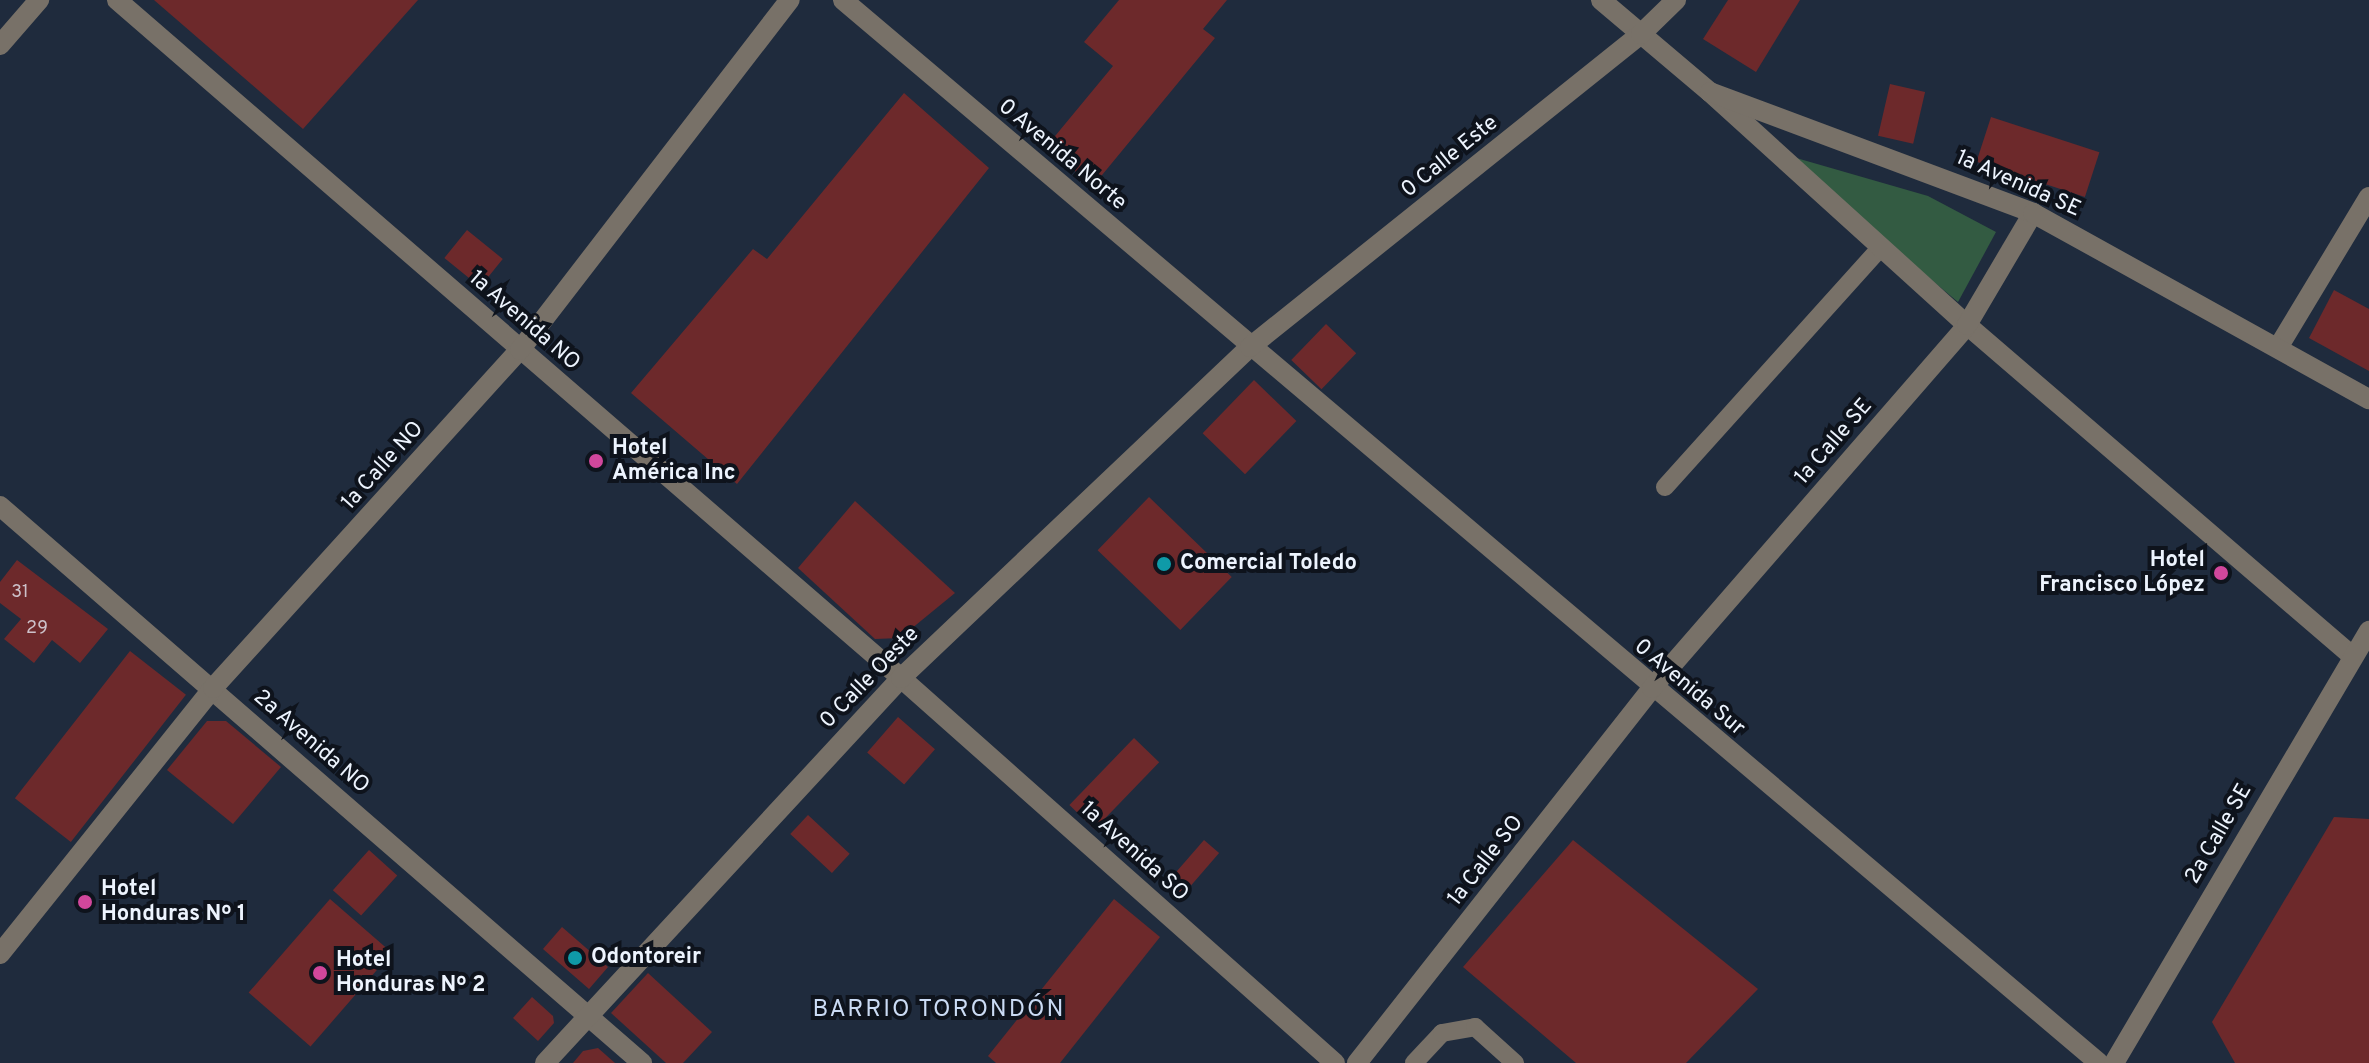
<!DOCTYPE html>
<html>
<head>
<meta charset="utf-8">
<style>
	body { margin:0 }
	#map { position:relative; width:2369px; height:1063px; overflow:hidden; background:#1f2b3d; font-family:Overpass,sans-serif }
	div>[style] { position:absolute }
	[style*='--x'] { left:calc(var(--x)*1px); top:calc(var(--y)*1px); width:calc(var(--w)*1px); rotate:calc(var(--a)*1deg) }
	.green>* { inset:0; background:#335b42 }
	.building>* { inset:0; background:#6d292b; transform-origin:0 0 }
	.service>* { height:18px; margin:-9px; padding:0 9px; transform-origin:9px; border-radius:9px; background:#787168 }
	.minor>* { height:20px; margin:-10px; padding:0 10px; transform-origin:10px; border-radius:10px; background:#787168 }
	.tertiary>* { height:20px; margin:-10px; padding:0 10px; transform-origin:10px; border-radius:10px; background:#787168 }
	.dots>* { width:22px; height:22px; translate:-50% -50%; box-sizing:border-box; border:4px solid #0e131c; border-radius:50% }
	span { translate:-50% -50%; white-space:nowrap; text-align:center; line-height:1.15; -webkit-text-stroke:8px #0e131c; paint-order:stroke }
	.number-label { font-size:18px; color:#cdc1c9 }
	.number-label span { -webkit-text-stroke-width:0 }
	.street-label { font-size:22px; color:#edf4fe }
	.poi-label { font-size:22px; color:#edf4fe; font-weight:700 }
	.left { translate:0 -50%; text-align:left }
	.right { translate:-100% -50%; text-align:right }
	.neighbourhood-label { font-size:24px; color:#cbdbf4; letter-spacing:2px }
</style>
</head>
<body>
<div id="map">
	<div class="green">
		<div style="clip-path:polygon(1779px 153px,1928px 196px,1996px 232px,1958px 302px)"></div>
	</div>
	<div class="building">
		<div style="clip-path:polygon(154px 0,418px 0,303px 129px)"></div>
		<div style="clip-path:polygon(1119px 0,1227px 0,1203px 29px,1215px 38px,1093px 186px,1046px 147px,1113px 66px,1084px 42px)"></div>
		<div style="clip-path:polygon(1728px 0,1800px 0,1756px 72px,1703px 39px)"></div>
		<div style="left:1890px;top:84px;width:36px;height:53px;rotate:13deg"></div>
		<div style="clip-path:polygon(904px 93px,989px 168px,737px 484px,631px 393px,753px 249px,767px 259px)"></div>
		<div style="left:1991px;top:117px;width:114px;height:47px;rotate:18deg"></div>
		<div style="left:467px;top:230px;width:46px;height:36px;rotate:39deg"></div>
		<div style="clip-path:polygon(2334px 290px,2369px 309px,2369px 371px,2309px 338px)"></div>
		<div style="left:1326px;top:324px;width:42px;height:50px;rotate:44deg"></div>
		<div style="left:1254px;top:380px;width:59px;height:74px;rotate:44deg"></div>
		<div style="left:1149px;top:497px;width:115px;height:74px;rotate:44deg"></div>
		<div style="clip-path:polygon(855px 501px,955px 593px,900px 638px,875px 639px,798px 568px)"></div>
		<div style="clip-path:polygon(17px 560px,108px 629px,80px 663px,52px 640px,34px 663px,4px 639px,21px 619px,0 603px,0 582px)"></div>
		<div style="left:130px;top:651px;width:71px;height:187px;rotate:38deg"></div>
		<div style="left:898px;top:717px;width:49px;height:47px;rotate:41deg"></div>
		<div style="clip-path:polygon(207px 721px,226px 721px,281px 767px,233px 824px,167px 770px)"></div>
		<div style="left:1134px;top:738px;width:35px;height:93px;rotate:44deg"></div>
		<div style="left:808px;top:815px;width:57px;height:26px;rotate:43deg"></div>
		<div style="clip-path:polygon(2334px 817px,2369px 819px,2369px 1063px,2235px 1063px,2212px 1022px)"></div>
		<div style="left:1204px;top:840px;width:20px;height:55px;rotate:41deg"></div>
		<div style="clip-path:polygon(1573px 840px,1758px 989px,1686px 1063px,1576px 1063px,1463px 967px)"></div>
		<div style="left:369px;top:850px;width:38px;height:54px;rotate:42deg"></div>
		<div style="left:330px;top:899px;width:82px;height:124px;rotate:41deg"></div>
		<div style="clip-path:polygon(1114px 899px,1160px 937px,1060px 1063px,996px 1063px,988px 1056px)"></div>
		<div style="left:562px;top:927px;width:61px;height:29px;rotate:41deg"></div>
		<div style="clip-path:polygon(648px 973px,712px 1032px,683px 1063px,666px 1063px,611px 1013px)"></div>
		<div style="clip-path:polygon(532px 997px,553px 1016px,554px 1023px,538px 1041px,513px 1018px)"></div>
		<div style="clip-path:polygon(598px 1048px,615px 1063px,573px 1063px,583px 1051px)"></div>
	</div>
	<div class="service">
		<div style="--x:1665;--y:487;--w:323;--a:-48"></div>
		<div style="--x:1414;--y:1063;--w:41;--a:-47"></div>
		<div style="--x:1442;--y:1033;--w:34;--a:-10"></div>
		<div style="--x:1475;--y:1027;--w:54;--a:42"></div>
	</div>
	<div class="minor">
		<div style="--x:117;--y:0;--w:1037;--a:40.85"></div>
		<div style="--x:901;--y:678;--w:580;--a:41.58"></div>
		<div style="--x:843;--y:0;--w:1645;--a:40.24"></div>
		<div style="--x:1710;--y:92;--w:347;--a:42.2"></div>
		<div style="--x:1967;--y:325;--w:506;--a:40.67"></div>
		<div style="--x:2279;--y:346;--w:174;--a:-58.9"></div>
		<div style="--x:0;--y:506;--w:850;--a:40.94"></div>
		<div style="--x:0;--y:954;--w:341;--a:-51.3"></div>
		<div style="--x:213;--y:688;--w:457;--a:-47.8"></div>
		<div style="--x:520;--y:350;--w:442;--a:-52.4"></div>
		<div style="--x:1357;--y:1063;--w:477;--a:-51.8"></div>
		<div style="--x:1652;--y:688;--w:481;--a:-49"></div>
		<div style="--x:1967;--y:325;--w:130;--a:-59.5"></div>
		<div style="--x:2114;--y:1063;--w:502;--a:-59.45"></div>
	</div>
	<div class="tertiary">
		<div style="--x:1601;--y:0;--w:143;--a:40.2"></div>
		<div style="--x:1710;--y:92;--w:345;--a:20.5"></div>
		<div style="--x:2033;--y:213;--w:384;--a:29"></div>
		<div style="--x:0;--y:45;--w:60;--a:-49.1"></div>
		<div style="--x:545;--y:1063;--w:524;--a:-47.24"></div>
		<div style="--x:901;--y:678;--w:481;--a:-43.5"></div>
		<div style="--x:1250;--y:347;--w:501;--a:-38.68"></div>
		<div style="--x:1641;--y:34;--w:49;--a:-44.2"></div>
	</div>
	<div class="dots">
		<div style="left:596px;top:461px;background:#d1479c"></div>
		<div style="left:1164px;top:564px;background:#0f9aa8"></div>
		<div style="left:2221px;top:573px;background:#d1479c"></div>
		<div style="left:85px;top:902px;background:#d1479c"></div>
		<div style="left:575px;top:958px;background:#0f9aa8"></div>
		<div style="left:320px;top:973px;background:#d1479c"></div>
	</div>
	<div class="number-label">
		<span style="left:20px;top:593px">31</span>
		<span style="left:37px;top:629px">29</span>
	</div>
	<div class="street-label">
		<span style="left:1062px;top:155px;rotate:40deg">0 Avenida Norte</span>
		<span style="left:1450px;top:157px;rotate:-39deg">0 Calle Este</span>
		<span style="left:2018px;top:184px;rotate:24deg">1a Avenida SE</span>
		<span style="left:524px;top:321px;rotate:41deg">1a Avenida NO</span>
		<span style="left:1834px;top:442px;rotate:-49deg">1a Calle SE</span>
		<span style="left:383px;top:466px;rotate:-48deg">1a Calle NO</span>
		<span style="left:870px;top:678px;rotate:-46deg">0 Calle Oeste</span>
		<span style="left:1689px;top:688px;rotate:40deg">0 Avenida Sur</span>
		<span style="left:311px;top:742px;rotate:41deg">2a Avenida NO</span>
		<span style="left:2219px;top:834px;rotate:-60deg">2a Calle SE</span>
		<span style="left:1134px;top:852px;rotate:42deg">1a Avenida SO</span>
		<span style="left:1486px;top:861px;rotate:-52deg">1a Calle SO</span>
	</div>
	<div class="poi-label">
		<span class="left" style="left:612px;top:461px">Hotel<br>América Inc</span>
		<span class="right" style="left:2205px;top:573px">Hotel<br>Francisco López</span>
		<span class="left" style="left:1180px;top:564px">Comercial Toledo</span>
		<span class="left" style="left:101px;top:902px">Hotel<br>Honduras Nº 1</span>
		<span class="left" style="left:591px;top:958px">Odontoreir</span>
		<span class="left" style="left:336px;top:973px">Hotel<br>Honduras Nº 2</span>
	</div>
	<div class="neighbourhood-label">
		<span style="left:939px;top:1011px">BARRIO TORONDÓN</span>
	</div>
</div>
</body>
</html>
